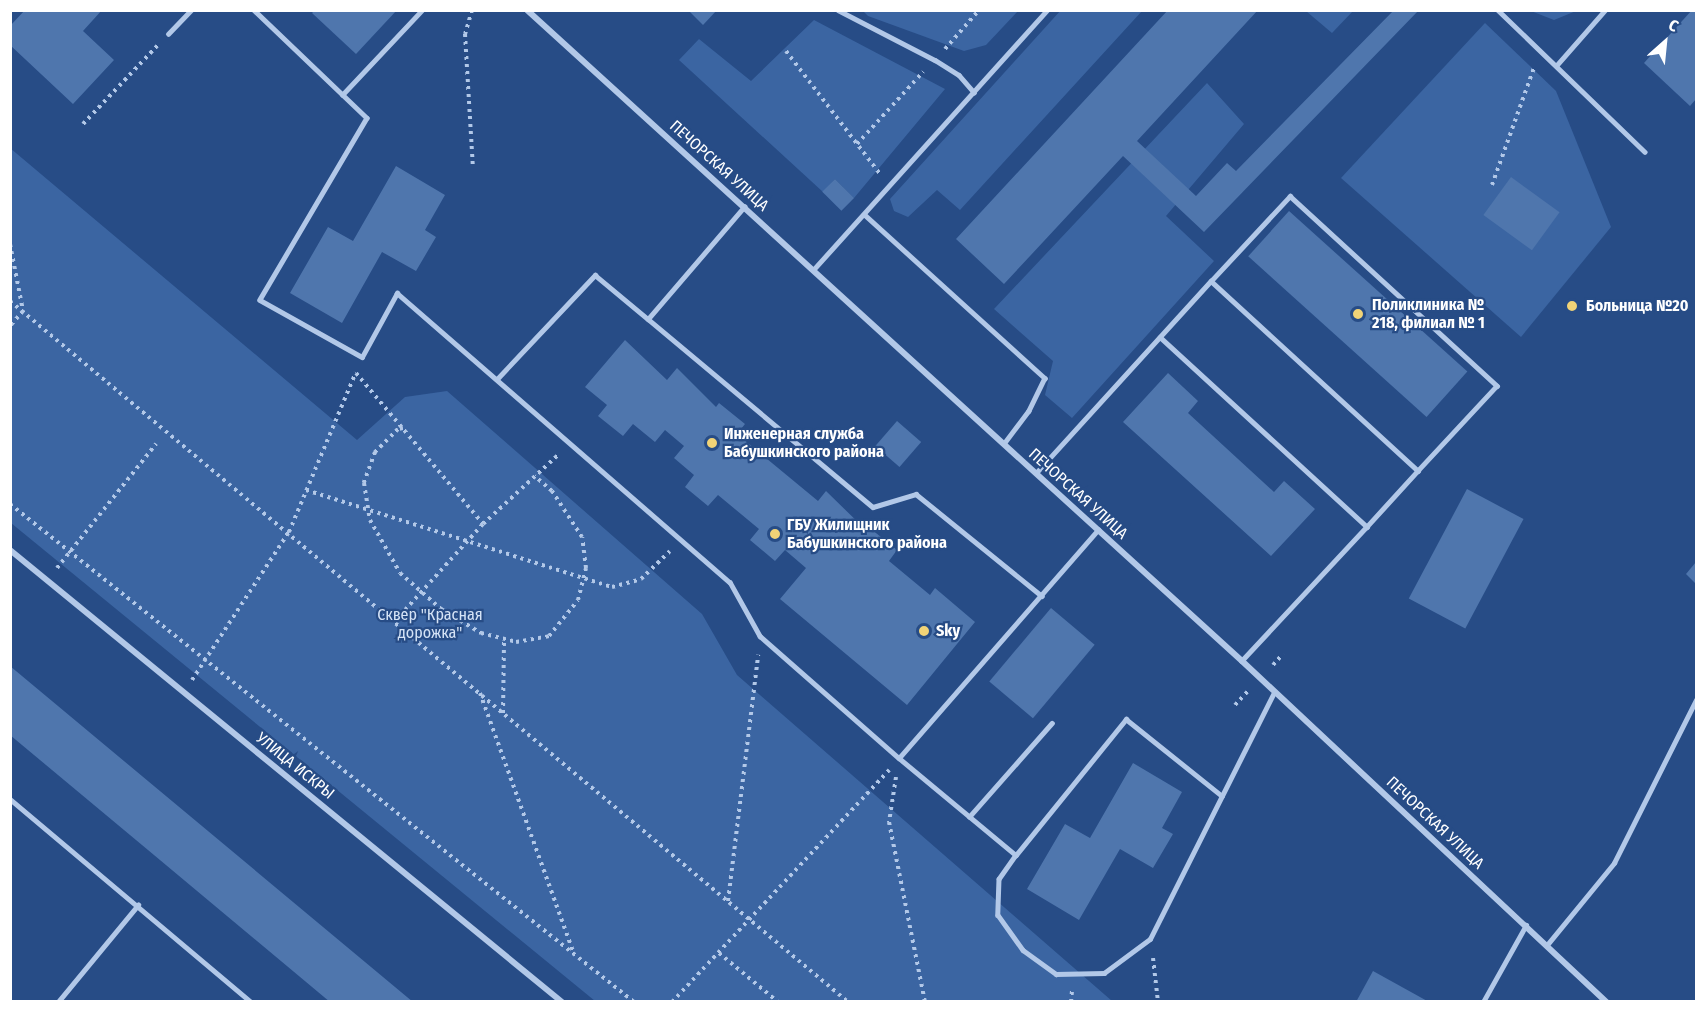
<!DOCTYPE html>
<html>
<head>
<meta charset="utf-8">
<style>
	body { margin:0 }
	#map { position:relative; width:1707px; height:1012px; overflow:hidden; background:#274c86; font-family:"Fira Sans Condensed",sans-serif }
	div>[style] { position:absolute }
	[style*='--x'] { left:calc(var(--x)*1px); top:calc(var(--y)*1px); width:calc(var(--w)*1px); rotate:calc(var(--a)*1deg) }
	.green>* { inset:0; background:#3b65a2 }
	.building>* { inset:0; background:#4f76ad; transform-origin:0 0 }
	.path>* { height:4px; margin-top:-2px; transform-origin:0; background:repeating-linear-gradient(90deg,#b2c8e8 0 3px,transparent 0 7.5px) }
	.lane>* { height:4.5px; margin:-2.25px; padding:0 2.25px; transform-origin:2.25px; border-radius:2.25px; background:#b2c8e8 }
	.street>* { height:6px; margin:-3px; padding:0 3px; transform-origin:3px; border-radius:3px; background:#b2c8e8 }
	.dots>* { width:16px; height:16px; translate:-50% -50%; box-sizing:border-box; border:3px solid #274c86; border-radius:50% }
	span { translate:-50% -50%; white-space:nowrap; text-align:center; line-height:1.15; -webkit-text-stroke:4.5px #274c86; paint-order:stroke }
	.street-label { font-size:16px; color:#fff }
	.poi-label { font-size:16px; color:#fff; font-weight:700 }
	.left { translate:0 -50%; text-align:left }
	.park-label { font-size:16px; color:#d5e3f6 }
	.frame { position:absolute; inset:0; border:12px solid #fff; pointer-events:none }
	.north { position:absolute; left:1635px; top:12px; width:60px; height:60px; -webkit-text-stroke:4px #274c86; paint-order:stroke; rotate:27deg; font-size:16px; font-weight:700; line-height:24px; text-align:center; color:#fff }
	.north::after { content:''; display:block; margin:auto; width:21px; height:27px; background:#fff; clip-path:polygon(50% 0,100% 100%,50% 72%,0 100%) }
</style>
</head>
<body>
<div id="map">
	<div class="green">
		<div style="clip-path:polygon(1061px 10px,1142px 11px,960px 210px,937px 190px,908px 217px,894px 211px,890px 199px)"></div>
		<div style="clip-path:polygon(863px 11px,1018px 11px,986px 45px,964px 51px,868px 16px)"></div>
		<div style="clip-path:polygon(1306px 11px,1306px 10px,1353px 11px,1332px 33px)"></div>
		<div style="clip-path:polygon(1531px 11px,1576px 11px,1554px 20px)"></div>
		<div style="clip-path:polygon(814px 20px,945px 89px,854px 198px,835px 179px,823px 192px,679px 60px,699px 39px,751px 81px)"></div>
		<div style="clip-path:polygon(1485px 23px,1556px 91px,1611px 227px,1521px 337px,1341px 178px)"></div>
		<div style="clip-path:polygon(1207px 83px,1244px 124px,1166px 216px,1214px 261px,1072px 418px,1045px 395px,1053px 361px,994px 309px)"></div>
		<div style="clip-path:polygon(10px 148px,357px 440px,405px 397px,447px 391px,702px 614px,737px 675px,1112px 1001px,595px 1001px,11px 523px)"></div>
	</div>
	<div class="building">
		<div style="clip-path:polygon(25px 10px,102px 10px,83px 31px,114px 60px,73px 104px,10px 45px,10px 26px)"></div>
		<div style="clip-path:polygon(315px 10px,397px 10px,356px 54px,312px 13px)"></div>
		<div style="clip-path:polygon(688px 10px,717px 10px,703px 25px)"></div>
		<div style="clip-path:polygon(1168px 10px,1258px 10px,1137px 141px,1196px 196px,1227px 163px,1236px 171px,1394px 10px,1419px 10px,1204px 232px,1123px 156px,1004px 284px,956px 239px)"></div>
		<div style="clip-path:polygon(1692px 10px,1696px 10px,1696px 99px,1690px 106px,1644px 63px)"></div>
		<div style="clip-path:polygon(396px 166px,445px 195px,425px 230px,436px 237px,416px 271px,382px 252px,342px 323px,290px 293px,328px 227px,353px 241px)"></div>
		<div style="left:1511px;top:177px;width:60px;height:47px;rotate:36deg"></div>
		<div style="left:835px;top:179px;width:27px;height:18px;rotate:45deg"></div>
		<div style="left:1289px;top:211px;width:240px;height:61px;rotate:42deg"></div>
		<div style="clip-path:polygon(625px 340px,667px 380px,677px 368px,716px 407px,719px 403px,745px 424px,737px 434px,818px 501px,826px 491px,868px 532px,871px 529px,897px 550px,889px 561px,930px 595px,935px 588px,975px 622px,907px 705px,780px 599px,806px 568px,785px 550px,775px 561px,750px 540px,759px 529px,718px 495px,708px 506px,685px 487px,694px 475px,674px 458px,684px 446px,665px 430px,655px 442px,633px 424px,623px 436px,598px 416px,607px 405px,585px 387px)"></div>
		<div style="clip-path:polygon(1168px 373px,1198px 401px,1188px 413px,1274px 492px,1284px 481px,1315px 509px,1271px 556px,1123px 422px)"></div>
		<div style="left:897px;top:421px;width:32px;height:33px;rotate:41deg"></div>
		<div style="left:1467px;top:489px;width:64px;height:124px;rotate:28deg"></div>
		<div style="clip-path:polygon(1696px 562px,1696px 584px,1686px 574px)"></div>
		<div style="left:1051px;top:608px;width:57px;height:96px;rotate:40deg"></div>
		<div style="clip-path:polygon(10px 666px,413px 1002px,330px 1002px,148px 850px,10px 735px)"></div>
		<div style="clip-path:polygon(1133px 763px,1182px 792px,1162px 828px,1173px 834px,1153px 868px,1120px 849px,1079px 920px,1027px 889px,1065px 824px,1090px 838px)"></div>
		<div style="clip-path:polygon(1373px 971px,1429px 1002px,1356px 1002px)"></div>
	</div>
	<div class="path">
		<div style="--x:472;--y:10;--w:25;--a:106"></div>
		<div style="--x:465;--y:34;--w:133;--a:86.6"></div>
		<div style="--x:945;--y:49;--w:52;--a:-48.9"></div>
		<div style="--x:786;--y:51;--w:155;--a:52.6"></div>
		<div style="--x:83;--y:124;--w:108;--a:-46.5"></div>
		<div style="--x:857;--y:144;--w:98;--a:-47.5"></div>
		<div style="--x:1492;--y:185;--w:124;--a:-70.3"></div>
		<div style="--x:10;--y:244;--w:68;--a:79"></div>
		<div style="--x:23;--y:311;--w:20;--a:131"></div>
		<div style="--x:10;--y:301;--w:1093;--a:39.91"></div>
		<div style="--x:356;--y:373;--w:197;--a:49.9"></div>
		<div style="--x:403;--y:428;--w:5;--a:169"></div>
		<div style="--x:398;--y:429;--w:33;--a:135"></div>
		<div style="--x:375;--y:452;--w:33;--a:110"></div>
		<div style="--x:364;--y:483;--w:37;--a:81"></div>
		<div style="--x:370;--y:520;--w:61;--a:60.5"></div>
		<div style="--x:400;--y:573;--w:55;--a:41.3"></div>
		<div style="--x:441;--y:609;--w:47;--a:31"></div>
		<div style="--x:481;--y:633;--w:36;--a:14"></div>
		<div style="--x:516;--y:642;--w:34;--a:-10"></div>
		<div style="--x:549;--y:636;--w:46;--a:-51.1"></div>
		<div style="--x:578;--y:600;--w:33;--a:-76"></div>
		<div style="--x:586;--y:568;--w:31;--a:-97"></div>
		<div style="--x:582;--y:537;--w:55;--a:-123.1"></div>
		<div style="--x:552;--y:491;--w:23;--a:-139"></div>
		<div style="--x:306;--y:490;--w:321;--a:17.6"></div>
		<div style="--x:612;--y:587;--w:30;--a:-15"></div>
		<div style="--x:641;--y:579;--w:40;--a:-44"></div>
		<div style="--x:10;--y:504;--w:798;--a:38.59"></div>
		<div style="--x:57;--y:568;--w:159;--a:-51.4"></div>
		<div style="--x:395;--y:621;--w:131;--a:-47.8"></div>
		<div style="--x:483;--y:524;--w:103;--a:-42.6"></div>
		<div style="--x:1273;--y:665;--w:15;--a:-48"></div>
		<div style="--x:192;--y:680;--w:177;--a:-56.8"></div>
		<div style="--x:289;--y:532;--w:173;--a:-67.3"></div>
		<div style="--x:480;--y:693;--w:275;--a:70.2"></div>
		<div style="--x:1235;--y:705;--w:21;--a:-47"></div>
		<div style="--x:503;--y:713;--w:74;--a:-89.2"></div>
		<div style="--x:896;--y:777;--w:46;--a:98.8"></div>
		<div style="--x:889;--y:822;--w:184;--a:78.7"></div>
		<div style="--x:728;--y:901;--w:248;--a:-83"></div>
		<div style="--x:719;--y:953;--w:77;--a:39.7"></div>
		<div style="--x:1153;--y:958;--w:44;--a:83.5"></div>
		<div style="--x:672;--y:1002;--w:318;--a:-46.9"></div>
		<div style="--x:1071;--y:1002;--w:12;--a:-85"></div>
	</div>
	<div class="lane">
		<div style="--x:254;--y:10;--w:156;--a:43.7"></div>
		<div style="--x:367;--y:118;--w:211;--a:120.5"></div>
		<div style="--x:260;--y:300;--w:117;--a:29.2"></div>
		<div style="--x:362;--y:357;--w:73;--a:-61.3"></div>
		<div style="--x:397;--y:293;--w:441;--a:41"></div>
		<div style="--x:730;--y:582;--w:62;--a:60.9"></div>
		<div style="--x:760;--y:636;--w:185;--a:41.3"></div>
		<div style="--x:899;--y:758;--w:303;--a:-48.9"></div>
		<div style="--x:838;--y:10;--w:109;--a:27.3"></div>
		<div style="--x:935;--y:60;--w:28;--a:32"></div>
		<div style="--x:959;--y:75;--w:23;--a:49"></div>
		<div style="--x:1498;--y:10;--w:204;--a:44"></div>
		<div style="--x:168;--y:34;--w:33;--a:-46"></div>
		<div style="--x:1556;--y:66;--w:74;--a:-48.8"></div>
		<div style="--x:342;--y:95;--w:117;--a:-46.7"></div>
		<div style="--x:865;--y:215;--w:243;--a:42.2"></div>
		<div style="--x:1045;--y:378;--w:37;--a:116"></div>
		<div style="--x:1029;--y:411;--w:41;--a:127.1"></div>
		<div style="--x:814;--y:269;--w:348;--a:-48"></div>
		<div style="--x:1211;--y:281;--w:116;--a:-47.1"></div>
		<div style="--x:1290;--y:196;--w:281;--a:42.5"></div>
		<div style="--x:1497;--y:386;--w:116;--a:132.9"></div>
		<div style="--x:648;--y:319;--w:293;--a:39.9"></div>
		<div style="--x:873;--y:507;--w:45;--a:-16.8"></div>
		<div style="--x:916;--y:494;--w:162;--a:39"></div>
		<div style="--x:1160;--y:337;--w:281;--a:42.5"></div>
		<div style="--x:1367;--y:527;--w:183;--a:133"></div>
		<div style="--x:497;--y:379;--w:143;--a:-46.7"></div>
		<div style="--x:595;--y:275;--w:69;--a:39.7"></div>
		<div style="--x:648;--y:319;--w:148;--a:-49.4"></div>
		<div style="--x:1036;--y:473;--w:260;--a:-47.7"></div>
		<div style="--x:1211;--y:281;--w:281;--a:42.5"></div>
		<div style="--x:1418;--y:471;--w:76;--a:132.3"></div>
		<div style="--x:899;--y:758;--w:152;--a:39.7"></div>
		<div style="--x:1016;--y:855;--w:175;--a:-51"></div>
		<div style="--x:1126;--y:719;--w:123;--a:38.7"></div>
		<div style="--x:10;--y:799;--w:315;--a:40.1"></div>
		<div style="--x:969;--y:817;--w:125;--a:-48.6"></div>
		<div style="--x:1016;--y:855;--w:29;--a:125"></div>
		<div style="--x:999;--y:879;--w:36;--a:92"></div>
		<div style="--x:998;--y:915;--w:43;--a:54.5"></div>
		<div style="--x:1023;--y:950;--w:41;--a:36"></div>
		<div style="--x:1056;--y:974;--w:48;--a:-1.2"></div>
		<div style="--x:1104;--y:973;--w:57;--a:-36.5"></div>
		<div style="--x:1150;--y:939;--w:276;--a:-63.3"></div>
		<div style="--x:1547;--y:945;--w:106;--a:-50.7"></div>
		<div style="--x:1614;--y:863;--w:182;--a:-63.3"></div>
		<div style="--x:58;--y:1002;--w:126;--a:-50.5"></div>
		<div style="--x:1483;--y:1002;--w:88;--a:-60.8"></div>
	</div>
	<div class="street">
		<div style="--x:527;--y:10;--w:967;--a:42.32"></div>
		<div style="--x:1242;--y:661;--w:499;--a:43.1"></div>
		<div style="--x:10;--y:550;--w:713;--a:39.31"></div>
	</div>
	<div class="dots">
		<div style="left:1572px;top:306px;background:#f1d377"></div>
		<div style="left:1358px;top:314px;background:#f1d377"></div>
		<div style="left:712px;top:443px;background:#f1d377"></div>
		<div style="left:775px;top:534px;background:#f1d377"></div>
		<div style="left:924px;top:631px;background:#f1d377"></div>
	</div>
	<div class="street-label">
		<span style="left:719px;top:166px;rotate:42deg">ПЕЧОРСКАЯ УЛИЦА</span>
		<span style="left:1078px;top:494px;rotate:42deg">ПЕЧОРСКАЯ УЛИЦА</span>
		<span style="left:295px;top:766px;rotate:39deg">УЛИЦА ИСКРЫ</span>
		<span style="left:1435px;top:823px;rotate:43deg">ПЕЧОРСКАЯ УЛИЦА</span>
	</div>
	<div class="poi-label">
		<span class="left" style="left:1372px;top:314px">Поликлиника №<br>218, филиал № 1</span>
		<span class="left" style="left:1586px;top:306px">Больница №20</span>
		<span class="left" style="left:724px;top:443px">Инженерная служба<br>Бабушкинского района</span>
		<span class="left" style="left:787px;top:534px">ГБУ Жилищник<br>Бабушкинского района</span>
		<span class="left" style="left:936px;top:631px">Sky</span>
	</div>
	<div class="park-label">
		<span style="left:430px;top:624px">Сквер "Красная<br>дорожка"</span>
	</div>
	<div class="frame"></div>
	<div class="north">С</div>
</div>
</body>
</html>
